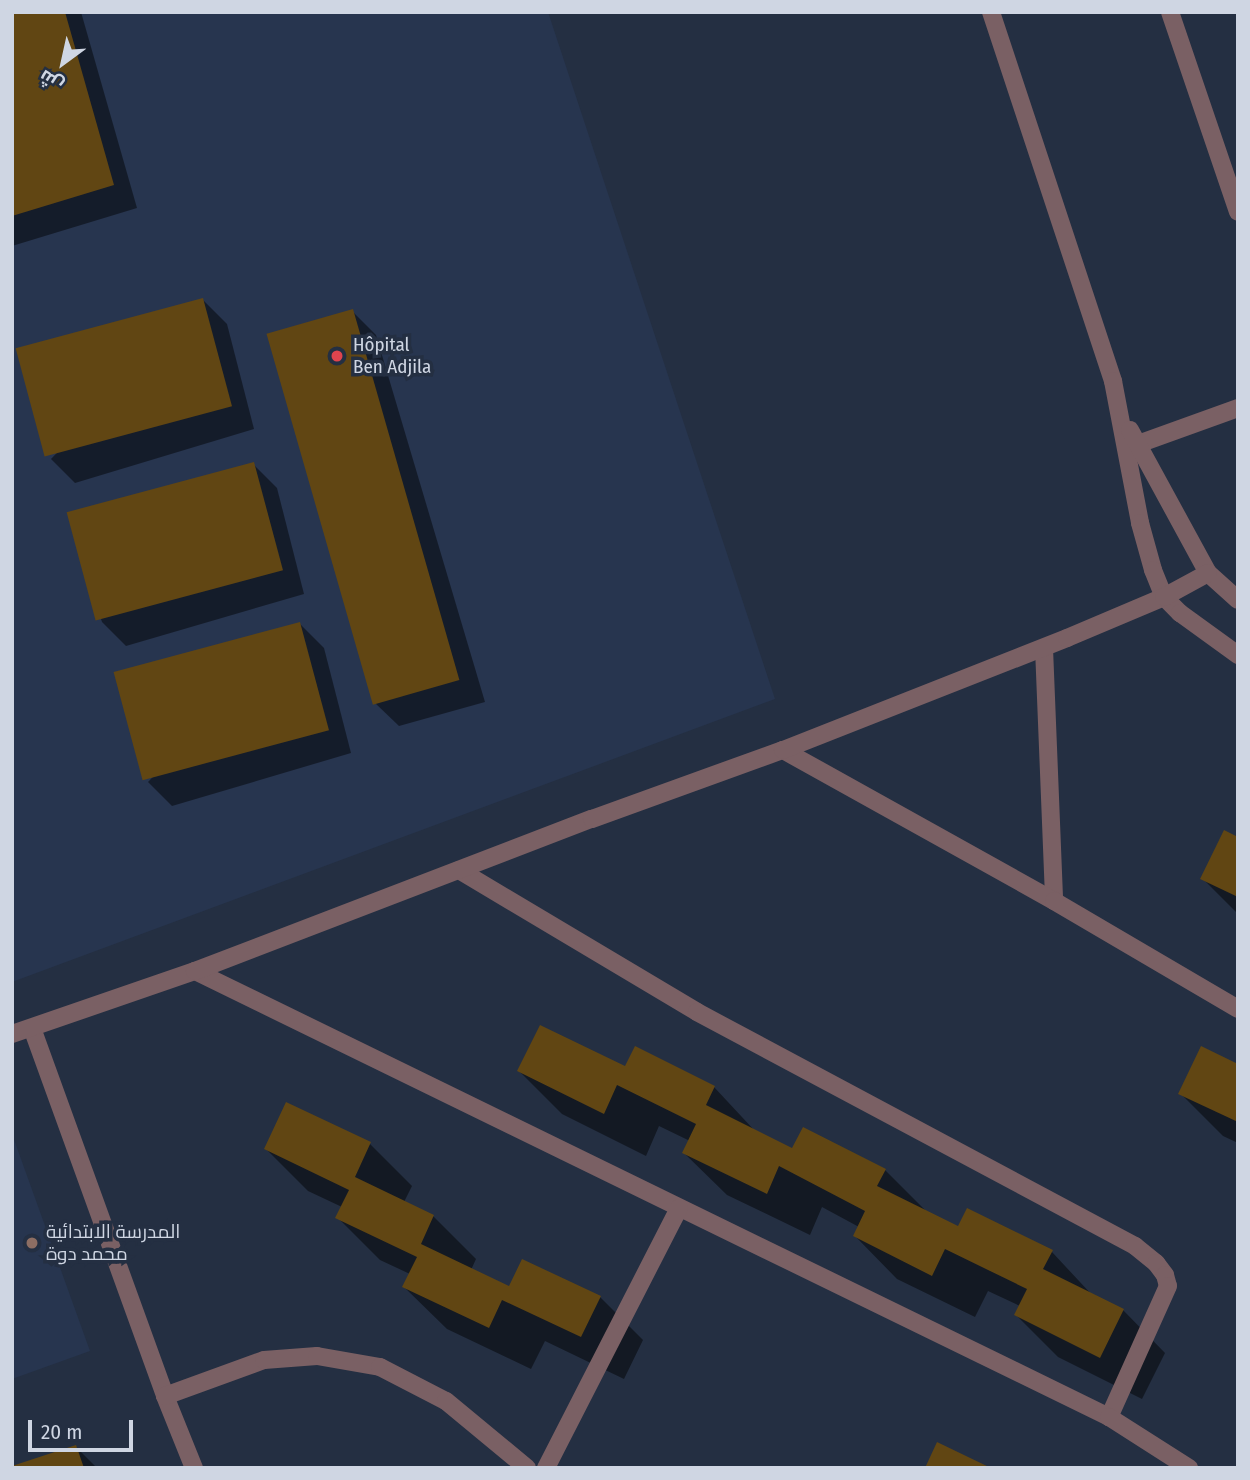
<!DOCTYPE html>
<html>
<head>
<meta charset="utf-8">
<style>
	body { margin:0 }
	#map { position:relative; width:1250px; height:1480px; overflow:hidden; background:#242f42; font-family:"Fira Sans Condensed",Cairo,sans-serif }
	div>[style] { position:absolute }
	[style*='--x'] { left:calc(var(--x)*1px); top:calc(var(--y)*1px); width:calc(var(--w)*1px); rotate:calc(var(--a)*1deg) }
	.built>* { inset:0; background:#27354f }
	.shadow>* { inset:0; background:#0007 }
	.building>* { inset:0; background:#614613; transform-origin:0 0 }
	.minor>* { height:18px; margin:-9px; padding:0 9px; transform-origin:9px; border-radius:9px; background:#7a6064 }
	.tertiary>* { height:18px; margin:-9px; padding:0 9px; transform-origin:9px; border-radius:9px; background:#7a6064 }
	.dots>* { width:19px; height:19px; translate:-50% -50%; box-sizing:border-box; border:4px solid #242f42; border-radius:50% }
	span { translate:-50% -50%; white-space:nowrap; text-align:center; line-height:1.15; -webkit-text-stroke:7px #242f42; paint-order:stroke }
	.poi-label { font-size:19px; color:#cfd6e3 }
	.left { translate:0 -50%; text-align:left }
	.frame { position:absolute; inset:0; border:14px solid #cfd6e3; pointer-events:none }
	.north { position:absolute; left:28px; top:28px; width:70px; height:70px; -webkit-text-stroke:5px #242f42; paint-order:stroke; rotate:213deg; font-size:19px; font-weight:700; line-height:28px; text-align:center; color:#cfd6e3 }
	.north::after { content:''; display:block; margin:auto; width:24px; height:32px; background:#cfd6e3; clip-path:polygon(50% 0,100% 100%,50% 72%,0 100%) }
	.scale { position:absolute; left:28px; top:1420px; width:105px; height:32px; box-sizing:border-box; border:4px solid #cfd6e3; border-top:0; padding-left:9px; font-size:21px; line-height:24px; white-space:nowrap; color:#cfd6e3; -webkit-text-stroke:5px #242f42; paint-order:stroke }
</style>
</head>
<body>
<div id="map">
	<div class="built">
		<div style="clip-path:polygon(12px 12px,548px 12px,775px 699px,12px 982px)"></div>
		<div style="clip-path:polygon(12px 1134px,90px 1351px,12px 1379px)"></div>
	</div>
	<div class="shadow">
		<div style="clip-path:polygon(12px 12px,81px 12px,137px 208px,12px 246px)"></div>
		<div style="clip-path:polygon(203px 300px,227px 324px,254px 429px,75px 483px,51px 459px)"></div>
		<div style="clip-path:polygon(352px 311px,376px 335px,485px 702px,399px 726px,375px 703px)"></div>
		<div style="clip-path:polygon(253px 464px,277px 488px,304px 594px,126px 646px,102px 622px,69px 517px)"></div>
		<div style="clip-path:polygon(300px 624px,324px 648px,351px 753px,172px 806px,148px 782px)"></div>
		<div style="clip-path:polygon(1238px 839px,1238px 914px,1202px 878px)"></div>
		<div style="clip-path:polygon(1238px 1066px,1238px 1143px,1223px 1136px,1180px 1093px)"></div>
		<div style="clip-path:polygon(626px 1069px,714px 1087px,755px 1131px,793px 1150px,885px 1170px,928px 1213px,958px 1228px,1052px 1252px,1093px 1296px,1123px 1310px,1165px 1353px,1142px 1399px,1058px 1357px,1016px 1315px,1020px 1306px,988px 1291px,975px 1317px,897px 1279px,855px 1236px,859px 1227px,822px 1207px,810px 1235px,727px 1195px,684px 1153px,690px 1141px,659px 1126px,646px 1156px,562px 1114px,519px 1071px)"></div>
		<div style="clip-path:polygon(370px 1144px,412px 1186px,404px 1202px,433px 1216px,476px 1259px,471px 1270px,510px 1288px,523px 1261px,600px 1297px,643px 1340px,624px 1379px,545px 1341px,531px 1369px,447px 1329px,404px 1287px,410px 1274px,380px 1260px,337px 1217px,342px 1207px,308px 1191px,266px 1149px)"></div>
		<div style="clip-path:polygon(76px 1447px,97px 1468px,12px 1468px)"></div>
	</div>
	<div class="building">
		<div style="clip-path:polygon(12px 12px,65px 12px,114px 185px,12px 216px)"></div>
		<div style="left:203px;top:298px;width:112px;height:194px;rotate:75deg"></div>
		<div style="left:353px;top:309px;width:386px;height:90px;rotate:74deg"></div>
		<div style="left:254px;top:462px;width:112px;height:194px;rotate:75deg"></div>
		<div style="left:300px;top:622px;width:112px;height:193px;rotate:75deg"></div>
		<div style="clip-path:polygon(1224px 830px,1238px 837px,1238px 897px,1200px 879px)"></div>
		<div style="clip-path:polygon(540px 1025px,625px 1066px,635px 1046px,715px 1086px,706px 1105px,792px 1148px,803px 1127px,886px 1169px,877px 1186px,958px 1226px,967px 1208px,1053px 1250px,1043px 1269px,1124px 1309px,1100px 1358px,1014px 1315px,1027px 1289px,945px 1249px,932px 1276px,853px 1236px,865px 1211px,779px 1166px,767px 1194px,682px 1153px,696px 1124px,617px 1085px,604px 1114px,517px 1071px)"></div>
		<div style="clip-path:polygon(1201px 1046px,1238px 1064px,1238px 1122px,1178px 1094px)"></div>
		<div style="clip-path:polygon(286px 1102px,371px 1142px,355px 1177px,434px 1215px,421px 1244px,509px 1286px,522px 1259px,601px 1296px,581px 1337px,502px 1300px,489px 1328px,402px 1287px,417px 1257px,335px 1218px,349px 1190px,264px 1149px)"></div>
		<div style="clip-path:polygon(937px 1442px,991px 1468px,925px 1468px)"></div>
		<div style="clip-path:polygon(76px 1445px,84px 1468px,12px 1468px,12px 1466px)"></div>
	</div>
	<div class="minor">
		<div style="--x:1170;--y:12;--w:211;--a:71.2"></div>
		<div style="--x:1127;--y:448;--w:118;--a:-19.8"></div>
		<div style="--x:1044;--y:648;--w:253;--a:87.7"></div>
		<div style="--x:783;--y:750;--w:310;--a:29.1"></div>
		<div style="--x:1054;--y:901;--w:213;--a:30.4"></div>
		<div style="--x:459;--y:870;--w:277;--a:30.8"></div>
		<div style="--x:697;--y:1012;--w:497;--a:28.1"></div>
		<div style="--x:1135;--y:1246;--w:27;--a:39"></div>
		<div style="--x:1156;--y:1263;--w:15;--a:53"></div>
		<div style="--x:1165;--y:1275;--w:11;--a:75"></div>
		<div style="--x:1168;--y:1286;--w:144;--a:114.2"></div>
		<div style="--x:195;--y:971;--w:1017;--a:26.01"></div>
		<div style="--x:1109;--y:1417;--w:95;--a:32.5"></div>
		<div style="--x:32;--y:1028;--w:391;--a:70.1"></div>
		<div style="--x:165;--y:1396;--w:78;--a:68.1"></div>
		<div style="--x:165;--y:1396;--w:105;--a:-20"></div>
		<div style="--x:264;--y:1360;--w:53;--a:-4.3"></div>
		<div style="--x:317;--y:1356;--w:64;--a:9.9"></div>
		<div style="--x:380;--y:1367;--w:74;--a:27.3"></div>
		<div style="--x:446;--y:1401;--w:105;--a:39.6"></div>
		<div style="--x:546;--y:1468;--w:292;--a:-62.9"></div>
	</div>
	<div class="tertiary">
		<div style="--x:991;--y:12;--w:389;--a:71.7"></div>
		<div style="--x:1113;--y:381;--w:145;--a:79.2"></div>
		<div style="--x:1140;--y:523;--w:49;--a:74.5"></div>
		<div style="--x:1153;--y:570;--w:29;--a:68"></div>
		<div style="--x:1164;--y:597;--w:23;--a:45"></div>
		<div style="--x:1180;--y:613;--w:72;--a:35.9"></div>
		<div style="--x:1130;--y:430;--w:163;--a:61.4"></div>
		<div style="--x:1208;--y:573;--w:40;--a:42"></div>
		<div style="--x:12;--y:1034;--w:194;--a:-19"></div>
		<div style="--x:195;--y:971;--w:425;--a:-21"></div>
		<div style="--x:592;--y:819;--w:203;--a:-19.9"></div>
		<div style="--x:783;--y:750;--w:305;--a:-21.5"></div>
		<div style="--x:1067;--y:638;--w:105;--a:-22.9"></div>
		<div style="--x:1164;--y:597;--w:50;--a:-28.6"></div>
	</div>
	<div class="dots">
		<div style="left:337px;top:356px;background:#e0444e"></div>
		<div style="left:32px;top:1243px;background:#8d6e63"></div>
	</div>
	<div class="poi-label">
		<span class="left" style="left:353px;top:356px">Hôpital<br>Ben Adjila</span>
		<span class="left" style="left:46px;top:1243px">المدرسة الابتدائية<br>محمد دوة</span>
	</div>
	<div class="frame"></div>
	<div class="north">ش</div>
	<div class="scale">20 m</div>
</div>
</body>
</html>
